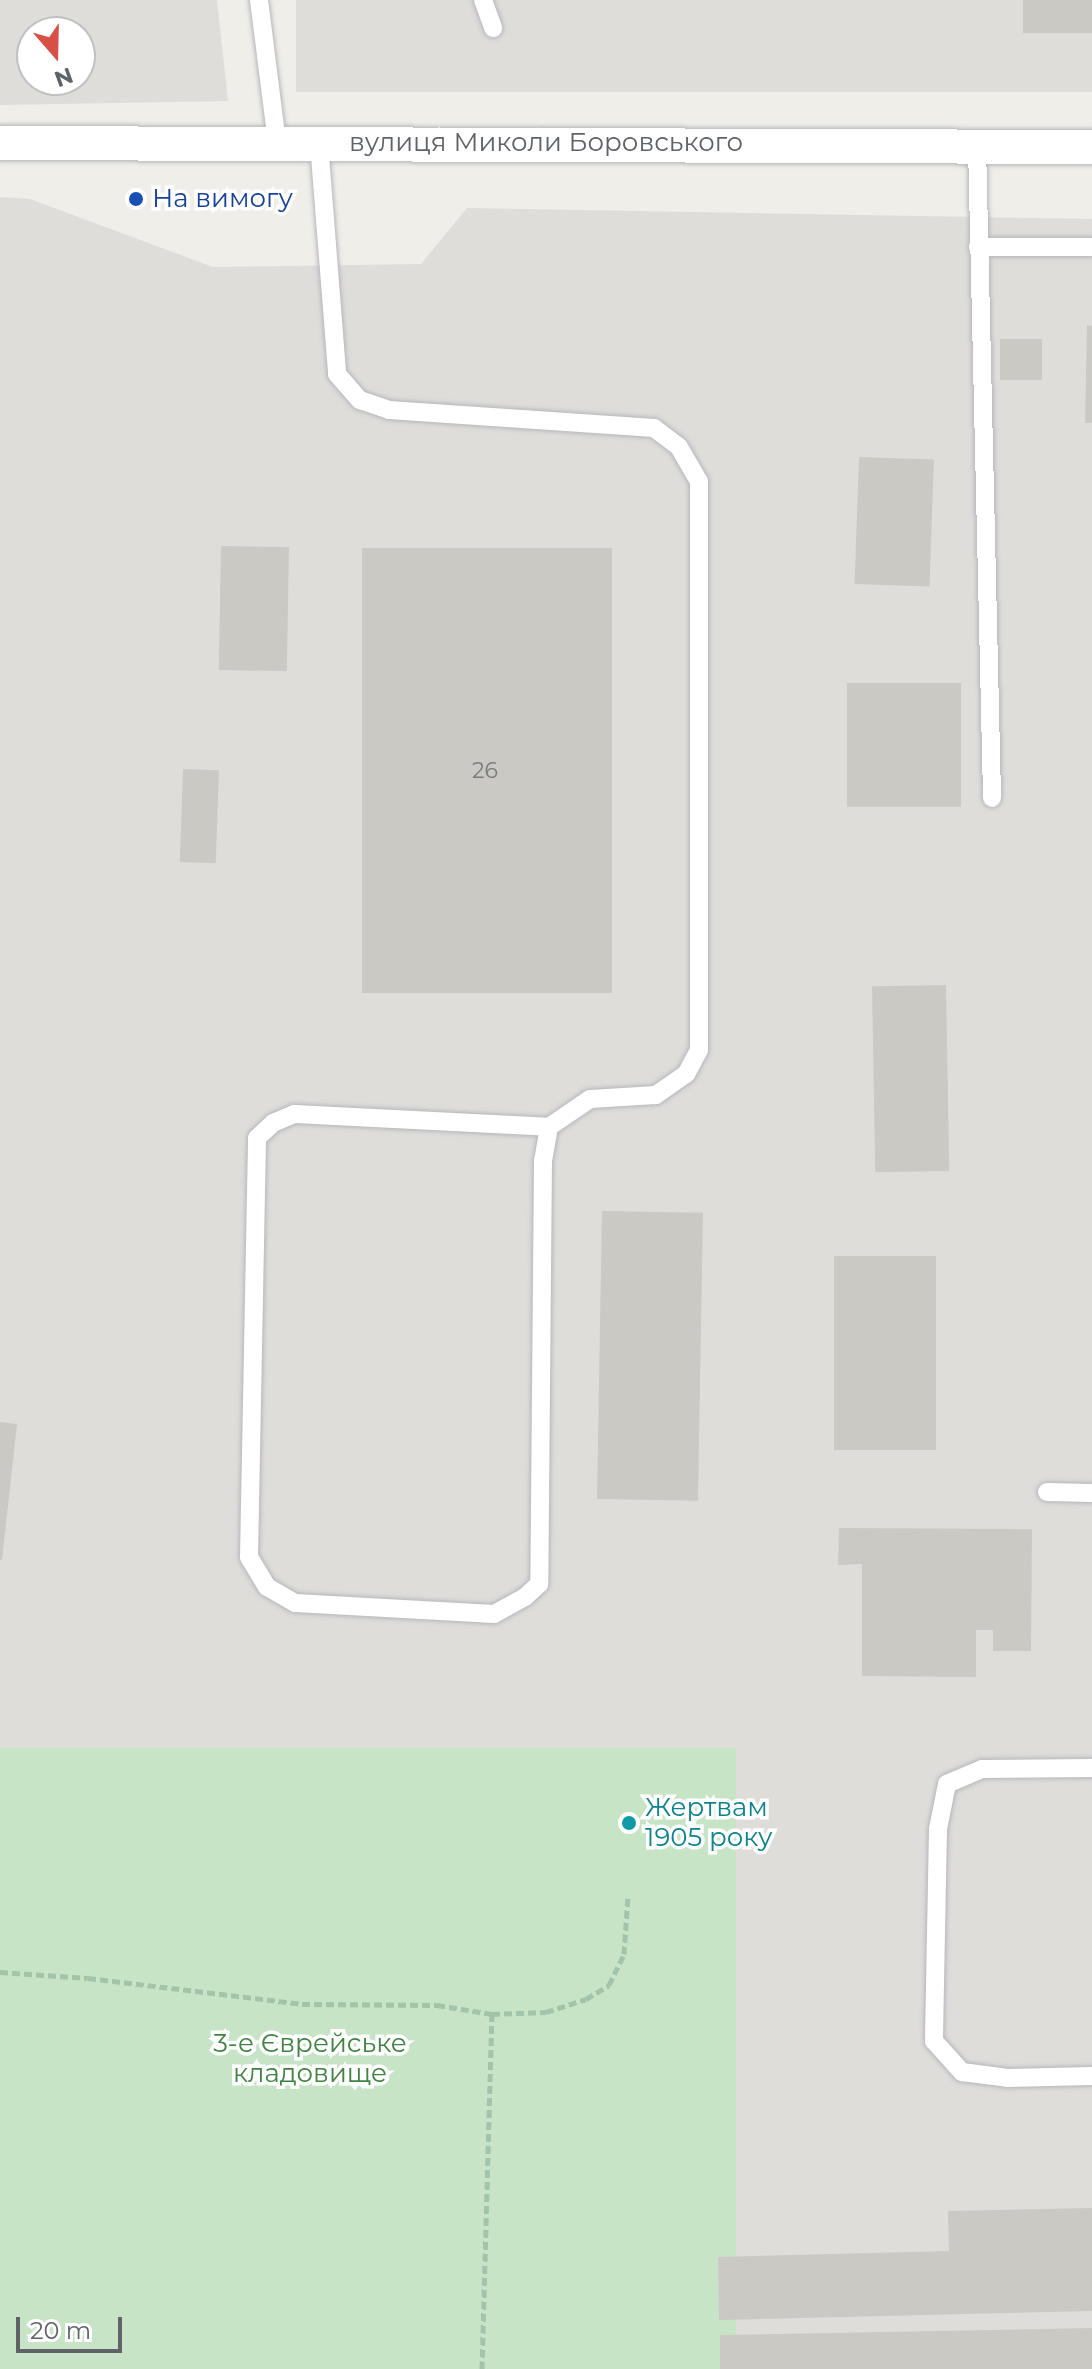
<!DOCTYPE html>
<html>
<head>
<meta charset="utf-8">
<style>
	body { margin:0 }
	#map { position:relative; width:1092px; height:2369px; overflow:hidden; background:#efeee8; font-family:Montserrat,sans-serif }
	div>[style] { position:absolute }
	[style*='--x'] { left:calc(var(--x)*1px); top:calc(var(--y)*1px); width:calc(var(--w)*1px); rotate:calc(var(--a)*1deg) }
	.industrial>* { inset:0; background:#dfddda; transform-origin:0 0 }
	.green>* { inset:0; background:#c8e4c7; transform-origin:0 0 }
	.building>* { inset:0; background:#cbc9c4; transform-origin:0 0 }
	.path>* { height:5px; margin-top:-2.5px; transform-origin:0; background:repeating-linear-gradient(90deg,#a1c4ab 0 8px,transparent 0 12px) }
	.roads { filter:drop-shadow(0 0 2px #b5b7bb) drop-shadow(0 0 2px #b5b7bb) }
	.lane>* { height:18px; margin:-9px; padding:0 9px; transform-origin:9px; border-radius:9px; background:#fff }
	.street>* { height:34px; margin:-17px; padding:0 17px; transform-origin:17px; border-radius:17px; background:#fff }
	.dots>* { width:22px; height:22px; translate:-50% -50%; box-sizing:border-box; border:4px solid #fff; border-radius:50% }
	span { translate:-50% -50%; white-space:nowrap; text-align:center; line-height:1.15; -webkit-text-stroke:7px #fff; paint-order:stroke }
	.number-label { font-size:22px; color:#7a7c7e }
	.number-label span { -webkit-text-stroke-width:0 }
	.street-label { font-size:26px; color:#5f6266 }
	.transit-label { font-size:26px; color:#164399 }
	.left { translate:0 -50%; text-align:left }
	.culture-label { font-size:26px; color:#0d838f }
	.park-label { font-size:26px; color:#408442 }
	.north { position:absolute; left:16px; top:16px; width:80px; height:80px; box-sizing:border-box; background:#fff; border:2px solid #bfc0c2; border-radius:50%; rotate:160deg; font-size:22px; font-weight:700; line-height:32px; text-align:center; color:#5f6266 }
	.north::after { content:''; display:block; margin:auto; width:28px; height:36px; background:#d84f46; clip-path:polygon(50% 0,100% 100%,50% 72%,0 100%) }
	.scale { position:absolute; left:16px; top:2317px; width:106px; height:36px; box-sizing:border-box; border:4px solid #5f6266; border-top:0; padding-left:10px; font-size:24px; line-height:28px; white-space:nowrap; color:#5f6266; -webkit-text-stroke:6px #fff; paint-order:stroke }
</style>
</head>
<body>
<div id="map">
	<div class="industrial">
		<div style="clip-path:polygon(evenodd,0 0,217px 0,228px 101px,0 105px,0 0,32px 32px,80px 32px,80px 80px,32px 80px,32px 32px)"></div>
		<div style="left:296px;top:0;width:796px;height:92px"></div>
		<div style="clip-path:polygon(0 197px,30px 199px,213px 267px,421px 264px,467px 208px,1092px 219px,1092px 2369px,712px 2369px,736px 1750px,0 1748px)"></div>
	</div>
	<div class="green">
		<div style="left:0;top:1748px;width:736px;height:621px"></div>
	</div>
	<div class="building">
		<div style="left:1023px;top:0;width:69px;height:33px"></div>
		<div style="clip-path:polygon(1087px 325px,1092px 326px,1092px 423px,1085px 423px)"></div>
		<div style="left:1000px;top:339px;width:42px;height:41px"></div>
		<div style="left:859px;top:457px;width:75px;height:127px;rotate:2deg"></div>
		<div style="left:221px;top:546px;width:68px;height:124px;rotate:1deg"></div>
		<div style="left:362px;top:548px;width:250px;height:445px"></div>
		<div style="left:961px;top:683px;width:124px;height:114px;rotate:90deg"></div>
		<div style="left:183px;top:769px;width:36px;height:93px;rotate:2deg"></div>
		<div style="left:946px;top:985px;width:186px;height:74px;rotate:89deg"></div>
		<div style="left:602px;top:1211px;width:101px;height:288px;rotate:1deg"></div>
		<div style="left:936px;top:1256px;width:194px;height:102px;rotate:90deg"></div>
		<div style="clip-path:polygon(0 1422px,17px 1424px,2px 1560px,0 1560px)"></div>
		<div style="clip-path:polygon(839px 1528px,1032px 1529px,1031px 1651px,993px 1651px,993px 1630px,976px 1630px,976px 1677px,862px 1676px,862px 1564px,838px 1565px)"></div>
		<div style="clip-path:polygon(1092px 2208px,1092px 2311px,719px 2320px,718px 2257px,949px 2251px,948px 2211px)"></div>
		<div style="clip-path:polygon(1092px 2328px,1092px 2369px,720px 2369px,720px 2335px)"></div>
	</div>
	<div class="path">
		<div style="--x:0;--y:1972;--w:88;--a:3.9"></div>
		<div style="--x:88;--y:1978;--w:216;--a:6.9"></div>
		<div style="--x:302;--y:2004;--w:135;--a:0.4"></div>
		<div style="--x:437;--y:2005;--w:56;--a:9.3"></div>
		<div style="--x:492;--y:2014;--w:54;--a:-2.1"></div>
		<div style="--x:546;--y:2012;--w:42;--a:-18"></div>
		<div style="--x:586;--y:1999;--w:27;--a:-31"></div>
		<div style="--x:609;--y:1985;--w:34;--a:-64"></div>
		<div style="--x:624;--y:1954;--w:57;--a:-86"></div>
		<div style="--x:482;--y:2369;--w:355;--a:-88.4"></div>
	</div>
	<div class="roads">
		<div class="lane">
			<div style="--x:259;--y:0;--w:143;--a:82.8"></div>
			<div style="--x:483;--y:0;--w:30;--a:70"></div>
			<div style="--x:319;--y:143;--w:232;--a:85.5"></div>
			<div style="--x:337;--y:374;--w:35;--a:49"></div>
			<div style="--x:360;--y:400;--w:31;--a:19"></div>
			<div style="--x:389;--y:410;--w:266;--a:3.9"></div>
			<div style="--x:654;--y:428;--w:31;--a:37"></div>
			<div style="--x:679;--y:447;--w:39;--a:60"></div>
			<div style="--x:699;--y:481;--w:569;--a:90"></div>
			<div style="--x:699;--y:1050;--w:27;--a:118"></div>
			<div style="--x:686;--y:1074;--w:37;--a:145"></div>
			<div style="--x:656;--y:1095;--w:66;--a:176.5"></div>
			<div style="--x:590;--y:1099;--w:50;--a:145.7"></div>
			<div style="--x:549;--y:1127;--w:35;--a:100"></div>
			<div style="--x:543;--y:1161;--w:423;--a:90.5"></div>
			<div style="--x:539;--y:1584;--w:19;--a:137"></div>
			<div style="--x:525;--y:1597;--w:35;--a:151"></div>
			<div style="--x:494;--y:1614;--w:199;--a:-176.8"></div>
			<div style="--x:295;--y:1603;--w:32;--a:-150"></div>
			<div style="--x:267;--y:1587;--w:35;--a:-121"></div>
			<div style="--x:249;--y:1557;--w:419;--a:-88.9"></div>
			<div style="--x:257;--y:1138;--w:22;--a:-43"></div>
			<div style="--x:273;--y:1123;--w:23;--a:-23"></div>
			<div style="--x:294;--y:1114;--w:255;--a:2.9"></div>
			<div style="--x:977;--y:145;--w:653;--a:88.68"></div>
			<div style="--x:978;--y:247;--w:114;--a:0"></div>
			<div style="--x:1047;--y:1492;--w:45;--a:1.3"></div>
			<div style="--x:1092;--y:1768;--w:110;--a:179.5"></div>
			<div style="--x:982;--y:1769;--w:38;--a:157"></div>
			<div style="--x:947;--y:1784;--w:46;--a:101.3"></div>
			<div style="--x:938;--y:1829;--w:212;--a:91.1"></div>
			<div style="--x:934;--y:2041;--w:42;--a:47.9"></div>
			<div style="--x:962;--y:2072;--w:46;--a:7.4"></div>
			<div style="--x:1008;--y:2078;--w:84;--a:-1.4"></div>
		</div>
		<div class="street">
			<div style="--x:0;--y:143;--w:1092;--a:0.21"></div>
		</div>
	</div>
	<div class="dots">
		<div style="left:136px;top:199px;background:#1a4fb4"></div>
		<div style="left:629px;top:1823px;background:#0f9aa8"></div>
	</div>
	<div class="number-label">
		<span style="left:485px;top:771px">26</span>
	</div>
	<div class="street-label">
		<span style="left:546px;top:143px">вулиця Миколи Боровського</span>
	</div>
	<div class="transit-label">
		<span class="left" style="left:152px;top:199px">На вимогу</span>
	</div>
	<div class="culture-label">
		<span class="left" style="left:645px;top:1823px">Жертвам<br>1905 року</span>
	</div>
	<div class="park-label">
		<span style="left:310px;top:2059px">3-е Єврейське<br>кладовище</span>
	</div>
	<div class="north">N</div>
	<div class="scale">20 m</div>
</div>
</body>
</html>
